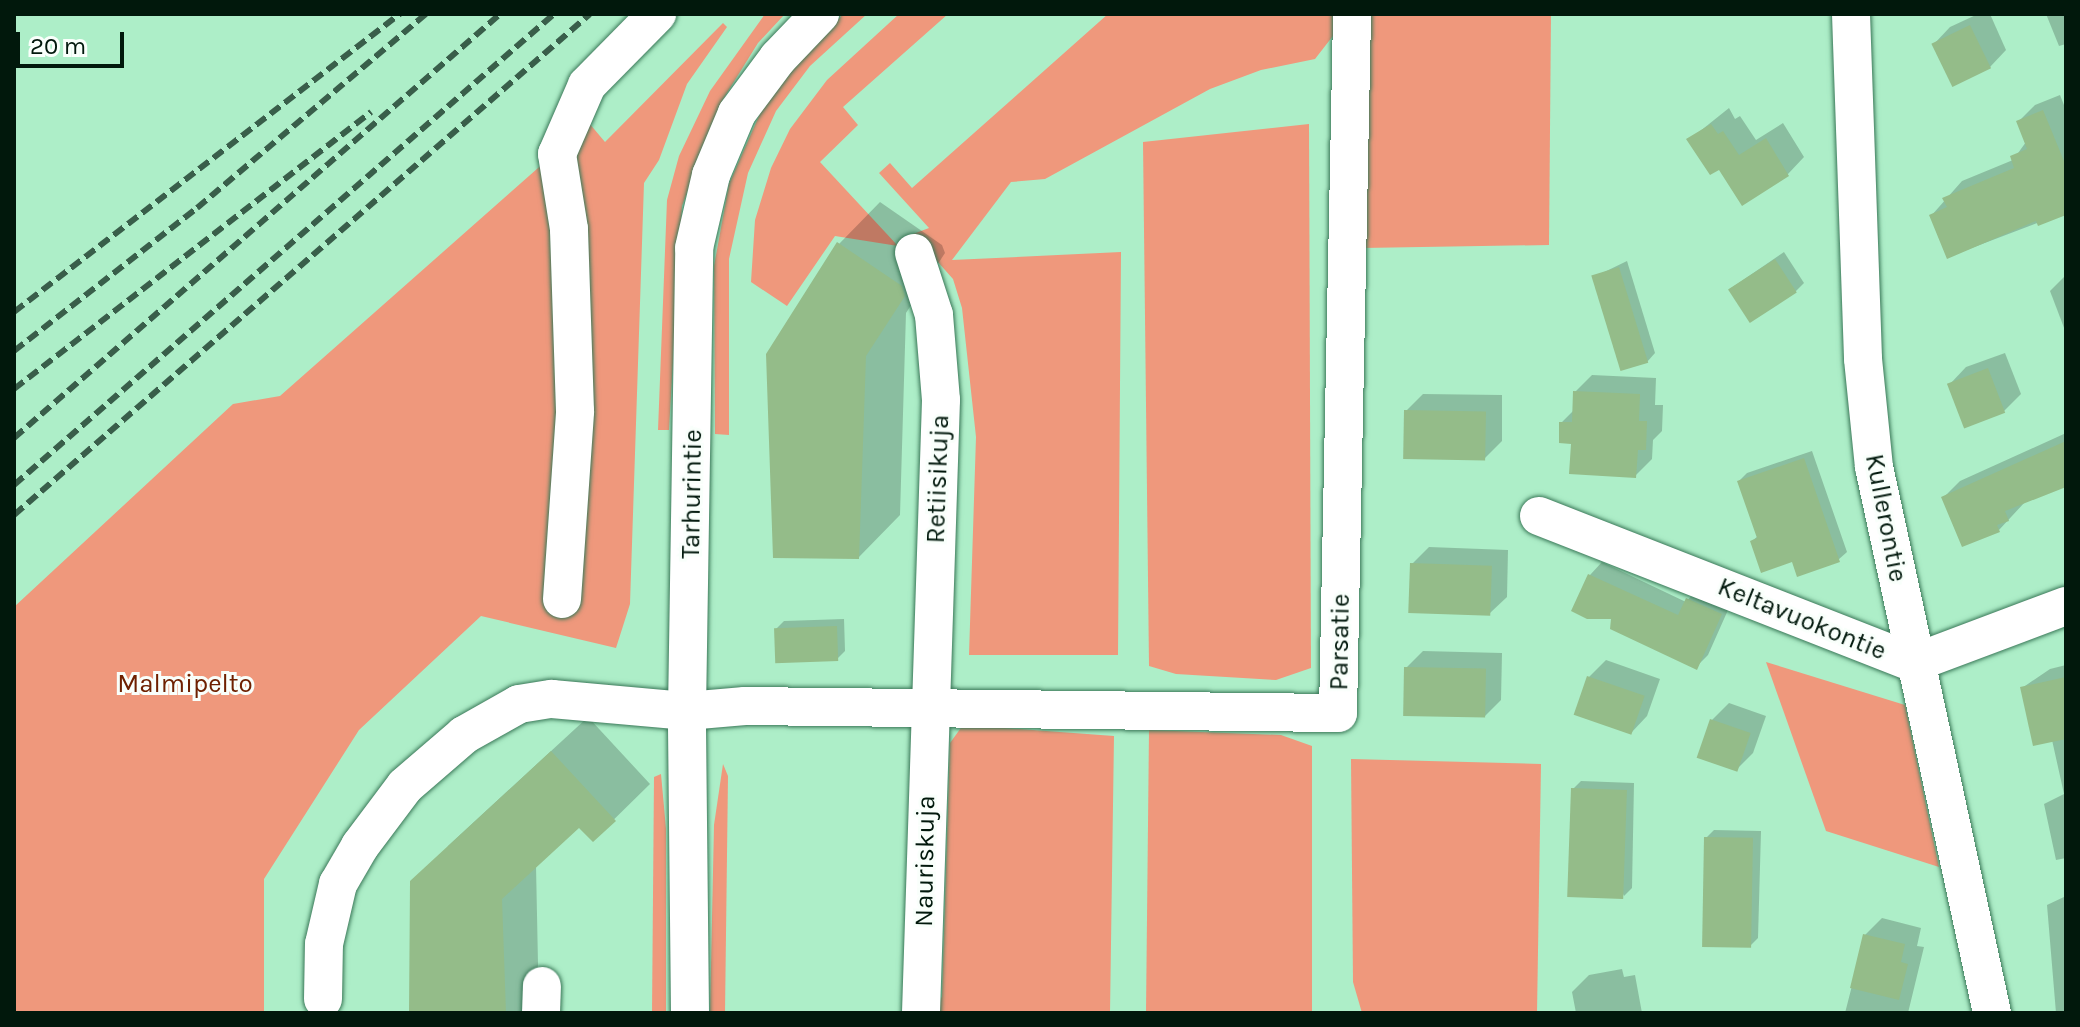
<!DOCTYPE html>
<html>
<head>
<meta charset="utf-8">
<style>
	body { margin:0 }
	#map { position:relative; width:2080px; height:1027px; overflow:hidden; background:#adeec8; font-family:Karla,sans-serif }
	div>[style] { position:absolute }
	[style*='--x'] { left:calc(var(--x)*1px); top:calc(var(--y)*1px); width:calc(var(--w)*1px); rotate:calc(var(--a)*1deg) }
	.green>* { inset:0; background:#ef987c }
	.shadow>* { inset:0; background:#0003 }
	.building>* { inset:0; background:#94bc89; transform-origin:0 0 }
	.roads { filter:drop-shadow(0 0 2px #3a7858) drop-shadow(0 0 2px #3a7858) }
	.minor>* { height:38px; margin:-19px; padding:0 19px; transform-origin:19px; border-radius:19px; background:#fff }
	.rail>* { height:6px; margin-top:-3px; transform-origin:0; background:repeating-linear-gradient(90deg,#395e4a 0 12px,transparent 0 18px) }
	span { translate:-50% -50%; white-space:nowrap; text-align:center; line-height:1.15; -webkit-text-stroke:6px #f9fffb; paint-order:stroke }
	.street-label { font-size:26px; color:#01180c }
	.park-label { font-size:26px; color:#6e2000 }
	.frame { position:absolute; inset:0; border:16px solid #01180c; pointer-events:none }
	.scale { position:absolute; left:16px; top:32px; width:108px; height:36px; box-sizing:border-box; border:4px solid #01180c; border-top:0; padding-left:10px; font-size:24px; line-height:28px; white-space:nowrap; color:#01180c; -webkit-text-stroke:6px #f9fffb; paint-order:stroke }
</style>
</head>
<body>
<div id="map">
	<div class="green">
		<div style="clip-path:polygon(765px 14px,785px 14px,758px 43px,722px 101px,682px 206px,669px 430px,658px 430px,667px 200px,679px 156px,710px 91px)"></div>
		<div style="clip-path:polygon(843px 14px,867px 14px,810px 66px,776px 111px,748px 173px,729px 259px,729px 435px,715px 434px,714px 266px,729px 184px,766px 100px)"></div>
		<div style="clip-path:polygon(899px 14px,948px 14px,843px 107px,858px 125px,820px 162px,898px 246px,835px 236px,787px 306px,751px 282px,755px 220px,771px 168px,790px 129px,827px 80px)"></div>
		<div style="clip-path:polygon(1108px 14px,1350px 14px,1315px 59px,1261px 70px,1210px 89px,1045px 179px,1011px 182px,952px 260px,1121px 252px,1118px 655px,969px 655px,976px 437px,962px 308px,953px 279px,913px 234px,929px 228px,879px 173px,890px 163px,912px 188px)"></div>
		<div style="clip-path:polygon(1373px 14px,1551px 14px,1549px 245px,1362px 248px,1338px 70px)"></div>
		<div style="clip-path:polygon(723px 23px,727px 27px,687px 84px,659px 160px,644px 183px,630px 604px,616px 648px,481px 616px,359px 730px,264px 879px,264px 1013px,14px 1013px,14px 607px,233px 404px,280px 396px,589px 123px,605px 142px)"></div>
		<div style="clip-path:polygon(1309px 124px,1311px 668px,1276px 680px,1176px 674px,1149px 666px,1143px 142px)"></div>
		<div style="clip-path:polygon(1766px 662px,1905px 705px,1939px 867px,1826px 831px)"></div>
		<div style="clip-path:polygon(963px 725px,1114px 736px,1110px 1013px,936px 1013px,942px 996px,950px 743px)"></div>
		<div style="clip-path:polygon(1149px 730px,1281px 735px,1312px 746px,1312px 1013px,1146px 1013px)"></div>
		<div style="clip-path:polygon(1351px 759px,1541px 764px,1537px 1013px,1362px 1013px,1353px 982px)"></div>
		<div style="clip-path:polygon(723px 764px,728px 776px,725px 1013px,710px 1013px,714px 825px)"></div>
		<div style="clip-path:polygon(661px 774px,666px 829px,666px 1013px,652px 1013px,654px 777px)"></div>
	</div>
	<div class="shadow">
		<div style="clip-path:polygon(1978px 14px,1990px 14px,2006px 50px,1990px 67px,1934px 44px,1950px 27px)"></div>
		<div style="clip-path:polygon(2046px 14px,2066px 14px,2066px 44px,2059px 46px)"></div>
		<div style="clip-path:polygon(2060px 95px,2066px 110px,2066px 212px,1948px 257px,1931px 216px,1962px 181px,2013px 160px,2026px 142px,2018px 122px,2035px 105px)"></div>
		<div style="clip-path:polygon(1729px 108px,1735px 119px,1740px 116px,1756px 140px,1783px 123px,1804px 157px,1788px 174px,1720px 167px,1689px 140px)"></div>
		<div style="clip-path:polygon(880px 202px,942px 245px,945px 253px,906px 313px,900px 515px,859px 557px,839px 244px)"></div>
		<div style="clip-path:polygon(1784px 252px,1804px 283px,1796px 291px,1730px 289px)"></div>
		<div style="clip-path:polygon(1627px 261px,1655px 353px,1647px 362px,1594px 277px)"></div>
		<div style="clip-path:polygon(2066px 275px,2066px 333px,2050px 291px)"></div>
		<div style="clip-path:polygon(2005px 353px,2021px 394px,2004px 411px,1950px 384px,1966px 367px)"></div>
		<div style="clip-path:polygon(1592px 375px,1656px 378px,1655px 405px,1663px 405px,1662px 431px,1653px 440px,1652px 459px,1635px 476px,1573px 442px,1561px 423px,1574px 410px,1575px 392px)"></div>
		<div style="clip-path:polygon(1423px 394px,1502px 395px,1502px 441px,1485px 458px,1406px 411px)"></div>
		<div style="clip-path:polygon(2066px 433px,2066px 485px,2025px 502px,1999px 530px,1943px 498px,1960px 481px)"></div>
		<div style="clip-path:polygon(1812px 451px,1847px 552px,1838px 560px,1793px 560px,1752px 541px,1758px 536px,1739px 481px,1747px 473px)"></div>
		<div style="clip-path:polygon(1429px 547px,1508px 550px,1507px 597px,1490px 613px,1412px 564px)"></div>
		<div style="clip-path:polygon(1602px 562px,1686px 602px,1700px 586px,1732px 601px,1708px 655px,1696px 667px,1613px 617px,1573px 610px,1590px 575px)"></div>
		<div style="clip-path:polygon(844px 619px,845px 651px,837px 659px,776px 629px,784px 621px)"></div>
		<div style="clip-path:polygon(1423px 651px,1502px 653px,1501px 700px,1484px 717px,1406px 668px)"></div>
		<div style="clip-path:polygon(1606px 660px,1660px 679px,1647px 716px,1631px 733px,1589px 677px)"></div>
		<div style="clip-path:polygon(2066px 665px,2066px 858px,2056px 860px,2044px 804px,2064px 794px,2052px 740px,2022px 688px,2050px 669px)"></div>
		<div style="clip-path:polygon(1729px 703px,1766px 716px,1753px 753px,1736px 770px,1712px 720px)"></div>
		<div style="clip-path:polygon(588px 717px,650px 784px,593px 840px,579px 825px,536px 865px,539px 1013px,410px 1013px,448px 846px)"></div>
		<div style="clip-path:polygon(1581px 781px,1634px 783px,1632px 888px,1624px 896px,1573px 789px)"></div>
		<div style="clip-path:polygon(1714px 830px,1761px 831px,1758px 938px,1750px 946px,1706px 838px)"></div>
		<div style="clip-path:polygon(2066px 896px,2066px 1013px,2056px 1013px,2047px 905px)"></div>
		<div style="clip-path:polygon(1882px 918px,1921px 928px,1917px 946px,1924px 947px,1908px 1013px,1845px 1013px,1865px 935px)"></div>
		<div style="clip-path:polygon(1622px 969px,1624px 977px,1635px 975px,1642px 1013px,1576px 1013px,1572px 992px,1589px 975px)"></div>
	</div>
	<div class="building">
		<div style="left:1970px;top:25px;width:48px;height:43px;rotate:64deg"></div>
		<div style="clip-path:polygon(2043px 110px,2066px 166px,2066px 215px,2038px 226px,2036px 221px,1947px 259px,1929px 215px,1947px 207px,1942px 198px,2014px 168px,2010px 156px,2027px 149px,2016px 121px)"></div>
		<div style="clip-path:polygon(1711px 124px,1718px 134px,1723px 131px,1739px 155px,1766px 138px,1789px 176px,1742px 206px,1719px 170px,1710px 175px,1686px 139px)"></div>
		<div style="clip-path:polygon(837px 242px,902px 286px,905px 296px,866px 356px,859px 559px,773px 558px,766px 354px)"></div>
		<div style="left:1775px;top:259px;width:40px;height:56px;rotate:57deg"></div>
		<div style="left:1619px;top:267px;width:100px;height:29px;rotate:73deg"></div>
		<div style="left:1988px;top:368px;width:48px;height:44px;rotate:69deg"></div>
		<div style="clip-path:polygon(1573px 391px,1640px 394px,1639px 421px,1647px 421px,1646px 450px,1638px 450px,1636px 478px,1569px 474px,1571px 444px,1559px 443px,1559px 422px,1572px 422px)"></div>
		<div style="left:1404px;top:410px;width:82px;height:49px;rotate:1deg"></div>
		<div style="clip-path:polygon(2066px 441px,2066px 487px,2005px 511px,2009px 521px,1997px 525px,2000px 532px,1962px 547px,1941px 497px)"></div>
		<div style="clip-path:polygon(1804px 458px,1840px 562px,1797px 577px,1792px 562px,1761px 573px,1750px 541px,1757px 538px,1737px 481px)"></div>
		<div style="left:1410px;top:563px;width:82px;height:50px;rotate:2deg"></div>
		<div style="clip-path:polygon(1588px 574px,1678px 615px,1686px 598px,1722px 614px,1697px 670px,1610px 629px,1611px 619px,1587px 619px,1571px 611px)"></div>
		<div style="left:837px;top:626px;width:35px;height:63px;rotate:88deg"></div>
		<div style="left:1404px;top:667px;width:82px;height:49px;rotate:1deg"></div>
		<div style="left:1587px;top:676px;width:61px;height:41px;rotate:19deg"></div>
		<div style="clip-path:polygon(2066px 677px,2066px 739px,2033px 746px,2020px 687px)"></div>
		<div style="left:1710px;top:719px;width:43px;height:41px;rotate:19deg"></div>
		<div style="clip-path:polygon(551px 751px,616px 821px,593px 842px,579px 828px,502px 899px,506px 1013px,409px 1013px,410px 881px)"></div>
		<div style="left:1571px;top:788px;width:56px;height:109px;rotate:2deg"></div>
		<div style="left:1704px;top:837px;width:49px;height:110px;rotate:1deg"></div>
		<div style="clip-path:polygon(1863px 934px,1905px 944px,1901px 962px,1908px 964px,1899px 1000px,1850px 988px)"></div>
	</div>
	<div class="roads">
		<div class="minor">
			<div style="--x:1851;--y:14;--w:345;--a:88"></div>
			<div style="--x:1863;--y:359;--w:109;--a:84.2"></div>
			<div style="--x:1874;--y:467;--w:559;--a:77.8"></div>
			<div style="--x:914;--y:253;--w:65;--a:72.1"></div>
			<div style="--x:934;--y:315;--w:85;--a:85.3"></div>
			<div style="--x:941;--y:400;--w:613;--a:91.87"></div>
			<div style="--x:1539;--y:516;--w:403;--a:21.4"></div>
			<div style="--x:1914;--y:663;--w:162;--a:-20.6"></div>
			<div style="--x:562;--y:599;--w:188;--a:-86"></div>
			<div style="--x:575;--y:411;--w:182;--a:-91.9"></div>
			<div style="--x:569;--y:229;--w:76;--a:-99.1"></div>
			<div style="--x:557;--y:154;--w:75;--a:-66.5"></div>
			<div style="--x:587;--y:85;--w:100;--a:-45.4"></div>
			<div style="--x:323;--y:999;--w:55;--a:-89"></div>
			<div style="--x:324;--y:944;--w:62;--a:-76.9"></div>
			<div style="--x:338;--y:884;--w:44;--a:-59.9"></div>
			<div style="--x:360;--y:846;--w:75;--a:-53.1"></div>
			<div style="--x:405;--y:786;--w:78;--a:-40.8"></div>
			<div style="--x:464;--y:735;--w:63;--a:-29.4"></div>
			<div style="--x:519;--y:704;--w:33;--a:-9"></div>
			<div style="--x:552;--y:699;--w:136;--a:5.1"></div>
			<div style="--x:687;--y:711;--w:58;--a:-4.9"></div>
			<div style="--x:745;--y:706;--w:593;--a:0.68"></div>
			<div style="--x:1338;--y:713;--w:699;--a:-88.85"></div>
			<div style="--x:541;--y:1013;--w:27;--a:-88"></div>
			<div style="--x:690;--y:1013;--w:302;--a:-90.6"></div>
			<div style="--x:687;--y:711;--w:463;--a:-89.1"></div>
			<div style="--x:694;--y:248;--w:75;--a:-76.9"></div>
			<div style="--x:711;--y:175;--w:67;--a:-67.2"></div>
			<div style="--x:737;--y:113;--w:69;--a:-53.3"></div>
			<div style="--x:778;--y:58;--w:61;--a:-46.3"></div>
		</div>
	</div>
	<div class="rail">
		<div style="--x:14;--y:312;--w:488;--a:-37.7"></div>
		<div style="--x:14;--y:351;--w:232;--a:-38"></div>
		<div style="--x:197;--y:208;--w:300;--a:-40.3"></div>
		<div style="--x:14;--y:389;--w:452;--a:-37.8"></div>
		<div style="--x:14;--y:438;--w:645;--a:-41.1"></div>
		<div style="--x:14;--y:485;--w:717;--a:-41.1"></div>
		<div style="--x:14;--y:515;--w:763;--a:-41.02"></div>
	</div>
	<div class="street-label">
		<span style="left:938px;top:479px;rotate:-88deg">Retiisikuja</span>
		<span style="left:692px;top:494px;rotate:-89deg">Tarhurintie</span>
		<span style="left:1886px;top:518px;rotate:79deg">Kullerontie</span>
		<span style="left:1802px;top:619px;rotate:22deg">Keltavuokontie</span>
		<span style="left:1340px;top:642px;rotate:-89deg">Parsatie</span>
		<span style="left:925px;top:861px;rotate:-89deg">Nauriskuja</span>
	</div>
	<div class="park-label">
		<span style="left:185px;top:684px">Malmipelto</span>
	</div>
	<div class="frame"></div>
	<div class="scale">20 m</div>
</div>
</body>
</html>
